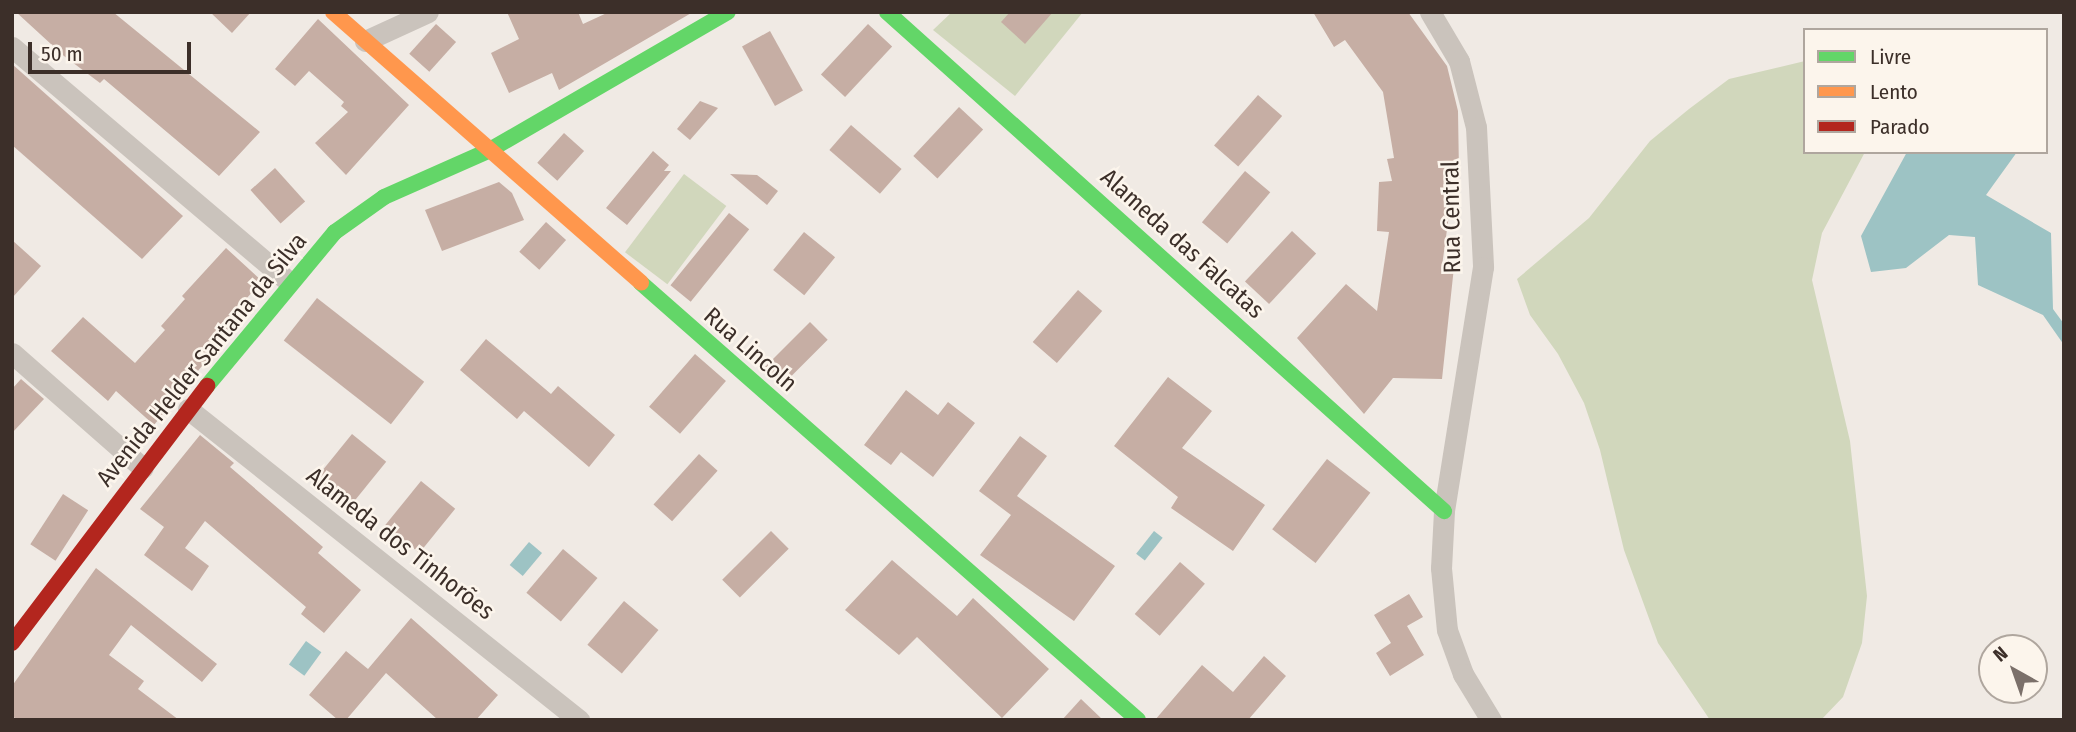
<!DOCTYPE html>
<html>
<head>
<meta charset="utf-8">
<style>
	body { margin:0 }
	#map { position:relative; width:2076px; height:732px; overflow:hidden; background:#f0eae4; font-family:"Fira Sans Condensed",sans-serif }
	div>[style] { position:absolute }
	[style*='--x'] { left:calc(var(--x)*1px); top:calc(var(--y)*1px); width:calc(var(--w)*1px); rotate:calc(var(--a)*1deg) }
	.green>* { inset:0; background:#d1d7bc; transform-origin:0 0 }
	.water>* { inset:0; background:#9dc3c4; transform-origin:0 0 }
	.building>* { inset:0; background:#c6aea4; transform-origin:0 0 }
	.street>* { height:21px; margin:-10.5px; padding:0 10.5px; transform-origin:10.5px; border-radius:10.5px; background:#cac3bc }
	.fast>* { height:16px; margin:-8px; padding:0 8px; transform-origin:8px; border-radius:8px; background:#63d668 }
	.slow>* { height:16px; margin:-8px; padding:0 8px; transform-origin:8px; border-radius:8px; background:#ff974d }
	.jam>* { height:16px; margin:-8px; padding:0 8px; transform-origin:8px; border-radius:8px; background:#b3261e }
	span { translate:-50% -50%; white-space:nowrap; text-align:center; line-height:1.15; -webkit-text-stroke:5px #fcf5ec; paint-order:stroke }
	.street-label { font-size:24px; color:#3c2f29 }
	.frame { position:absolute; inset:0; border:14px solid #3c2f29; pointer-events:none }
	.legend { position:absolute; left:1803px; top:28px; width:245px; height:126px; box-sizing:border-box; background:#fcf5ec; border:2px solid #afa69e; margin:0; padding:9px 12px; list-style:none; font-size:21px; color:#3c2f29 }
	.legend li { display:flex; align-items:center; gap:14px; height:35px }
	.legend b { width:35px; border:2px solid #afa69e }
	.north { position:absolute; left:1978px; top:634px; width:70px; height:70px; box-sizing:border-box; background:#fcf5ec; border:2px solid #afa69e; border-radius:50%; rotate:320deg; font-size:19px; font-weight:700; line-height:28px; text-align:center; color:#3c2f29 }
	.north::after { content:''; display:block; margin:auto; width:24px; height:32px; background:#7b706a; clip-path:polygon(50% 0,100% 100%,50% 72%,0 100%) }
	.scale { position:absolute; left:28px; top:42px; width:163px; height:32px; box-sizing:border-box; border:4px solid #3c2f29; border-top:0; padding-left:9px; font-size:21px; line-height:24px; white-space:nowrap; color:#3c2f29; -webkit-text-stroke:5px #fcf5ec; paint-order:stroke }
</style>
</head>
<body>
<div id="map">
	<div class="green">
		<div style="clip-path:polygon(952px 12px,1083px 12px,1015px 96px,933px 30px)"></div>
		<div style="clip-path:polygon(1805px 61px,1805px 152px,1865px 152px,1822px 233px,1812px 280px,1850px 441px,1867px 596px,1862px 643px,1843px 697px,1821px 720px,1710px 720px,1658px 643px,1624px 550px,1600px 450px,1584px 403px,1558px 354px,1530px 315px,1517px 279px,1589px 218px,1650px 141px,1689px 109px,1729px 79px)"></div>
		<div style="left:684px;top:174px;width:53px;height:98px;rotate:37deg"></div>
	</div>
	<div class="water">
		<div style="clip-path:polygon(1907px 152px,2017px 152px,1986px 195px,2051px 233px,2053px 309px,2064px 324px,2064px 345px,2043px 315px,1978px 285px,1975px 237px,1949px 235px,1906px 268px,1871px 272px,1861px 236px)"></div>
		<div style="left:1154px;top:531px;width:11px;height:29px;rotate:38deg"></div>
		<div style="left:529px;top:542px;width:17px;height:30px;rotate:40deg"></div>
		<div style="left:306px;top:641px;width:19px;height:29px;rotate:36deg"></div>
	</div>
	<div class="building">
		<div style="clip-path:polygon(16px 12px,113px 12px,260px 132px,219px 176px,104px 79px,100px 83px,64px 56px)"></div>
		<div style="clip-path:polygon(210px 12px,251px 12px,232px 33px)"></div>
		<div style="clip-path:polygon(507px 12px,578px 12px,583px 24px,609px 12px,693px 12px,559px 90px,552px 73px,509px 93px,491px 53px,519px 39px)"></div>
		<div style="clip-path:polygon(1010px 12px,1053px 12px,1025px 44px,1001px 22px)"></div>
		<div style="clip-path:polygon(1313px 12px,1408px 12px,1447px 66px,1458px 111px,1459px 173px,1448px 173px,1449px 215px,1442px 266px,1454px 267px,1442px 379px,1393px 378px,1364px 414px,1297px 338px,1346px 284px,1377px 311px,1389px 232px,1377px 231px,1379px 182px,1392px 181px,1387px 159px,1394px 158px,1383px 92px,1345px 40px,1334px 47px)"></div>
		<div style="clip-path:polygon(318px 19px,409px 105px,346px 175px,315px 143px,348px 112px,341px 106px,344px 102px,309px 71px,295px 86px,275px 69px)"></div>
		<div style="left:436px;top:24px;width:27px;height:40px;rotate:42deg"></div>
		<div style="left:868px;top:24px;width:33px;height:69px;rotate:43deg"></div>
		<div style="left:770px;top:31px;width:68px;height:32px;rotate:61deg"></div>
		<div style="clip-path:polygon(12px 64px,183px 216px,142px 259px,12px 145px)"></div>
		<div style="left:1258px;top:95px;width:32px;height:67px;rotate:41deg"></div>
		<div style="clip-path:polygon(700px 101px,718px 108px,690px 140px,677px 129px)"></div>
		<div style="left:959px;top:107px;width:33px;height:67px;rotate:43deg"></div>
		<div style="left:851px;top:125px;width:67px;height:33px;rotate:41deg"></div>
		<div style="left:564px;top:133px;width:27px;height:40px;rotate:42deg"></div>
		<div style="clip-path:polygon(653px 151px,669px 165px,664px 171px,671px 171px,627px 225px,606px 208px)"></div>
		<div style="left:275px;top:168px;width:45px;height:33px;rotate:48deg"></div>
		<div style="left:1245px;top:171px;width:33px;height:67px;rotate:40deg"></div>
		<div style="clip-path:polygon(730px 174px,757px 175px,778px 191px,767px 205px)"></div>
		<div style="clip-path:polygon(499px 182px,512px 193px,524px 220px,442px 251px,425px 210px)"></div>
		<div style="left:729px;top:213px;width:26px;height:93px;rotate:39deg"></div>
		<div style="left:546px;top:222px;width:27px;height:40px;rotate:42deg"></div>
		<div style="left:1292px;top:231px;width:33px;height:69px;rotate:43deg"></div>
		<div style="left:804px;top:232px;width:40px;height:49px;rotate:39deg"></div>
		<div style="clip-path:polygon(12px 240px,41px 266px,12px 298px)"></div>
		<div style="clip-path:polygon(226px 248px,262px 281px,239px 307px,245px 313px,154px 425px,116px 391px,108px 401px,51px 351px,83px 317px,135px 363px,165px 330px,161px 326px,185px 299px,182px 296px)"></div>
		<div style="left:1078px;top:290px;width:32px;height:69px;rotate:41deg"></div>
		<div style="left:317px;top:298px;width:136px;height:54px;rotate:38deg"></div>
		<div style="left:810px;top:322px;width:25px;height:65px;rotate:45deg"></div>
		<div style="clip-path:polygon(486px 339px,551px 394px,558px 386px,615px 435px,589px 467px,524px 411px,517px 419px,460px 370px)"></div>
		<div style="left:695px;top:354px;width:41px;height:70px;rotate:41deg"></div>
		<div style="clip-path:polygon(1168px 377px,1212px 411px,1182px 448px,1265px 505px,1233px 551px,1171px 508px,1178px 497px,1114px 446px)"></div>
		<div style="clip-path:polygon(21px 379px,44px 399px,12px 433px,12px 389px)"></div>
		<div style="clip-path:polygon(906px 390px,938px 415px,948px 402px,975px 423px,933px 477px,901px 452px,891px 465px,864px 445px)"></div>
		<div style="left:352px;top:434px;width:44px;height:57px;rotate:39deg"></div>
		<div style="clip-path:polygon(200px 435px,234px 463px,230px 467px,323px 547px,318px 553px,361px 590px,324px 633px,301px 614px,306px 607px,205px 521px,185px 548px,209px 566px,192px 591px,144px 555px,164px 527px,140px 509px)"></div>
		<div style="clip-path:polygon(1020px 436px,1047px 456px,1017px 496px,1115px 566px,1074px 621px,980px 555px,1011px 515px,979px 491px)"></div>
		<div style="left:699px;top:454px;width:25px;height:68px;rotate:42deg"></div>
		<div style="left:1327px;top:459px;width:55px;height:89px;rotate:38deg"></div>
		<div style="left:421px;top:481px;width:44px;height:57px;rotate:39deg"></div>
		<div style="left:63px;top:494px;width:30px;height:60px;rotate:33deg"></div>
		<div style="left:771px;top:531px;width:25px;height:69px;rotate:45deg"></div>
		<div style="left:563px;top:549px;width:45px;height:57px;rotate:40deg"></div>
		<div style="clip-path:polygon(892px 560px,957px 616px,973px 598px,1049px 669px,1002px 718px,917px 637px,899px 655px,845px 610px)"></div>
		<div style="left:1180px;top:562px;width:33px;height:69px;rotate:41deg"></div>
		<div style="clip-path:polygon(96px 568px,217px 664px,202px 682px,131px 625px,109px 655px,144px 681px,138px 689px,179px 720px,18px 720px,12px 716px,12px 686px)"></div>
		<div style="clip-path:polygon(1409px 594px,1423px 617px,1407px 626px,1424px 655px,1390px 676px,1376px 653px,1391px 643px,1374px 615px)"></div>
		<div style="left:624px;top:601px;width:45px;height:57px;rotate:40deg"></div>
		<div style="clip-path:polygon(411px 618px,498px 695px,476px 720px,438px 720px,386px 673px,346px 720px,338px 720px,309px 695px,346px 651px,368px 669px)"></div>
		<div style="clip-path:polygon(1264px 656px,1286px 676px,1248px 720px,1155px 720px,1202px 665px,1233px 692px)"></div>
		<div style="clip-path:polygon(1081px 699px,1103px 720px,1062px 720px)"></div>
	</div>
	<div class="street">
		<div style="--x:1430;--y:12;--w:57;--a:59.4"></div>
		<div style="--x:1459;--y:61;--w:68;--a:75.6"></div>
		<div style="--x:1476;--y:127;--w:140;--a:87.1"></div>
		<div style="--x:1483;--y:267;--w:247;--a:99.1"></div>
		<div style="--x:1444;--y:511;--w:57;--a:93"></div>
		<div style="--x:1441;--y:568;--w:62;--a:84.5"></div>
		<div style="--x:1447;--y:630;--w:47;--a:70"></div>
		<div style="--x:1463;--y:674;--w:54;--a:58.7"></div>
		<div style="--x:365;--y:41;--w:69;--a:-24.7"></div>
		<div style="--x:12;--y:47;--w:363;--a:40.3"></div>
		<div style="--x:12;--y:353;--w:174;--a:41.3"></div>
		<div style="--x:188;--y:409;--w:500;--a:38.5"></div>
	</div>
	<div class="fast">
		<div style="--x:887;--y:12;--w:748;--a:41.86"></div>
		<div style="--x:641;--y:283;--w:662;--a:41.32"></div>
		<div style="--x:207;--y:386;--w:200;--a:-50.3"></div>
		<div style="--x:335;--y:232;--w:60;--a:-35.5"></div>
		<div style="--x:384;--y:197;--w:114;--a:-23.9"></div>
		<div style="--x:488;--y:151;--w:277;--a:-30.1"></div>
	</div>
	<div class="slow">
		<div style="--x:333;--y:12;--w:410;--a:41.3"></div>
	</div>
	<div class="jam">
		<div style="--x:12;--y:643;--w:323;--a:-52.8"></div>
	</div>
	<div class="street-label">
		<span style="left:1452px;top:217px;rotate:-91deg">Rua Central</span>
		<span style="left:1182px;top:244px;rotate:42deg">Alameda das Falcatas</span>
		<span style="left:750px;top:350px;rotate:41deg">Rua Lincoln</span>
		<span style="left:202px;top:360px;rotate:-51deg">Avenida Helder Santana da Silva</span>
		<span style="left:400px;top:544px;rotate:38deg">Alameda dos Tinhorões</span>
	</div>
	<div class="frame"></div>
	<ul class="legend">
	<li><b style="height:9px;background:#63d668"></b>Livre</li>
	<li><b style="height:9px;background:#ff974d"></b>Lento</li>
	<li><b style="height:9px;background:#b3261e"></b>Parado</li>
	</ul>
	<div class="north">N</div>
	<div class="scale">50 m</div>
</div>
</body>
</html>
